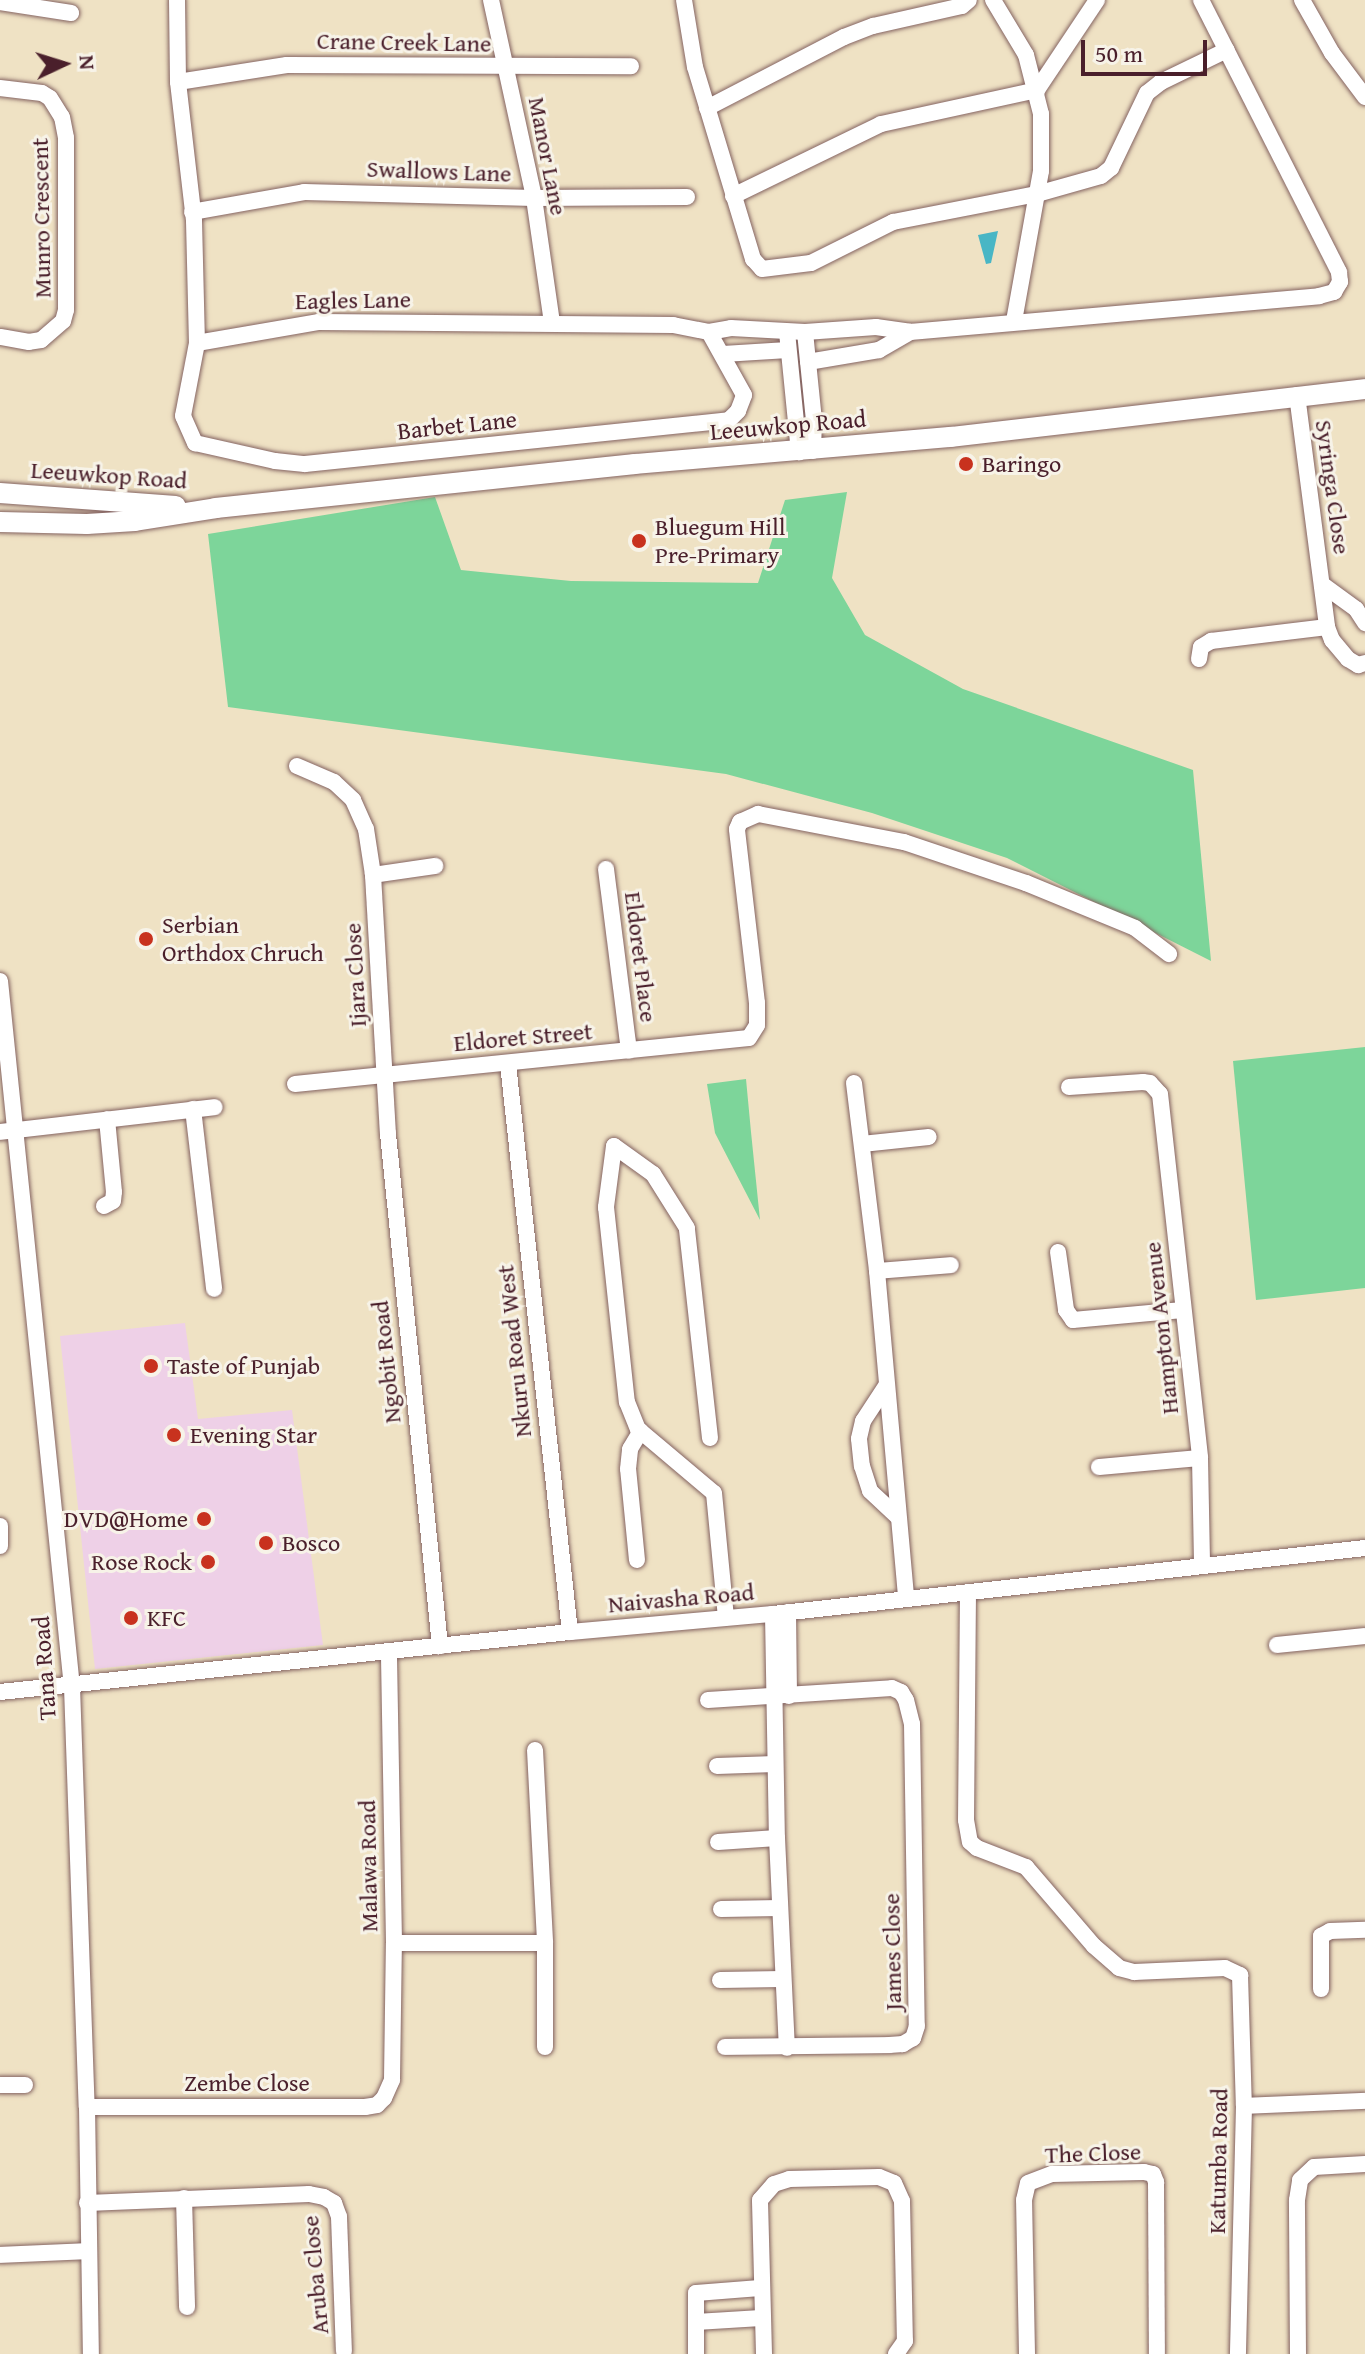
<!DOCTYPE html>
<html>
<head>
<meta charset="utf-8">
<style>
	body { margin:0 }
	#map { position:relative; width:1365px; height:2354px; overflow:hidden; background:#efe2c4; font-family:"Gentium Book Plus",serif }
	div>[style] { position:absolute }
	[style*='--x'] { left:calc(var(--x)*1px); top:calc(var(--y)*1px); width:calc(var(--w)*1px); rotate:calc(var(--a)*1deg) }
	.built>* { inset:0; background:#eed0e7 }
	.green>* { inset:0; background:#7dd59a }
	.water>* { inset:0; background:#49b6c5 }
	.roads { filter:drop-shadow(0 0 2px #846361) drop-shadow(0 0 2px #846361) }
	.minor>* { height:16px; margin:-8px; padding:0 8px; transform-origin:8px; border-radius:8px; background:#fff }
	.tertiary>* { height:20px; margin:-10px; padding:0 10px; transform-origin:10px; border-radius:10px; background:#fff }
	.dots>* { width:22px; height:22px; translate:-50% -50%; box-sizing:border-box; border:4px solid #f7f3e8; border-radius:50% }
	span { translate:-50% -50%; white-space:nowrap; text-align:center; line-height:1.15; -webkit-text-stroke:6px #f7f3e8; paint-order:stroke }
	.street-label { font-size:24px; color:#4a1f2b }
	.poi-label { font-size:24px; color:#4a1f2b }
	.left { translate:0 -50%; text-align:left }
	.right { translate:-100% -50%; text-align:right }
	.north { position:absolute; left:24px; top:24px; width:80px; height:80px; -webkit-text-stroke:6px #f7f3e8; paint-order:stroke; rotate:86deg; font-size:22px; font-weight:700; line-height:32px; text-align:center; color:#4a1f2b }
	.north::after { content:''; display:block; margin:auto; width:28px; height:36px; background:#4a1f2b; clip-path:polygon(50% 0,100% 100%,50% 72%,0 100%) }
	.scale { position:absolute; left:1081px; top:40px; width:126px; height:36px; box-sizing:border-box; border:4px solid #4a1f2b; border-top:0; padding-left:10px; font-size:24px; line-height:28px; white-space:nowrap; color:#4a1f2b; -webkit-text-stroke:6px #f7f3e8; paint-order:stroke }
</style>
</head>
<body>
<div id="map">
	<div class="built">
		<div style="clip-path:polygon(185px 1323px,198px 1419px,292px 1410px,323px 1645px,95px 1669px,60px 1336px)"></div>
	</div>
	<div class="green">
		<div style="clip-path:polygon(847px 492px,832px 578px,865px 635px,963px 689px,1193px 770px,1211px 961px,1007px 858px,872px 813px,726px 774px,228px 707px,208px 534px,435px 497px,461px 570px,571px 581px,758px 583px,785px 500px)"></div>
		<div style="clip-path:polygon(1365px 1047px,1365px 1288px,1256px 1300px,1233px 1061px)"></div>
		<div style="clip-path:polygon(746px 1079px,751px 1132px,760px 1220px,715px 1133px,707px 1084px)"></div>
	</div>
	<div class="water">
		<div style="clip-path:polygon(998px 231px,991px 263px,986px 264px,978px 235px)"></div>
	</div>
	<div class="roads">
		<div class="minor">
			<div style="--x:177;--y:0;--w:82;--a:89.3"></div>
			<div style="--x:178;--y:82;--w:140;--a:83.4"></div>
			<div style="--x:194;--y:221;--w:122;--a:88.6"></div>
			<div style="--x:197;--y:343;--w:74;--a:100.9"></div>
			<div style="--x:183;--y:416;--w:30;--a:66"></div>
			<div style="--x:195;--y:443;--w:82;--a:12.7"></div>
			<div style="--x:275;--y:461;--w:30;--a:6"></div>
			<div style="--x:305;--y:464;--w:426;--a:-5.9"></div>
			<div style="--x:729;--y:420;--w:13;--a:-45"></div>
			<div style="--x:738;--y:411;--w:17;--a:-69"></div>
			<div style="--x:744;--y:395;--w:72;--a:-119.1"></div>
			<div style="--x:491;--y:0;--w:203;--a:77.7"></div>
			<div style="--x:534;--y:198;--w:126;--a:81.8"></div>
			<div style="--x:684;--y:0;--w:68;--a:80.7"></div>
			<div style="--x:695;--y:67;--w:201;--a:73.2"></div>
			<div style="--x:753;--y:259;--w:13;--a:48"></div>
			<div style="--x:762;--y:269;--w:49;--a:-7"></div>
			<div style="--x:811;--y:263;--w:92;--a:-26.6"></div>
			<div style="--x:893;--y:222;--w:147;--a:-11"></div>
			<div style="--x:1037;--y:194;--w:66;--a:-15.7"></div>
			<div style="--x:1101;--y:176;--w:13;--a:-39"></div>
			<div style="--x:1111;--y:168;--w:83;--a:-64.4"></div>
			<div style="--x:1147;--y:93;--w:18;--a:-38"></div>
			<div style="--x:1161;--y:82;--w:73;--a:-25.9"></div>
			<div style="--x:993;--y:0;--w:64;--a:59"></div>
			<div style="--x:1026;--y:55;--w:61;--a:75.7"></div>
			<div style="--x:1041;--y:114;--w:57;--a:90"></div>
			<div style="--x:1041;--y:171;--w:152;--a:100.2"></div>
			<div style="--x:1302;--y:0;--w:61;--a:60.5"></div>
			<div style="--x:1332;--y:53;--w:55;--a:53.1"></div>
			<div style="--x:0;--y:2;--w:72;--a:8.8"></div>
			<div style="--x:178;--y:82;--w:110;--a:-8.9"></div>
			<div style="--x:287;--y:65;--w:344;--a:0.2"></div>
			<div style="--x:0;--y:88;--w:42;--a:6.8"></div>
			<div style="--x:42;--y:93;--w:9;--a:32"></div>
			<div style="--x:50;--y:98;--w:22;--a:58"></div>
			<div style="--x:62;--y:117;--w:21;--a:79"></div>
			<div style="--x:66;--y:138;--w:172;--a:90"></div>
			<div style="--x:66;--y:310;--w:11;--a:105"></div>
			<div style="--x:63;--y:321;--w:29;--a:139"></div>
			<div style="--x:41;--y:340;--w:12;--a:171"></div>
			<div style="--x:29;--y:342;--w:29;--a:-170"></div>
			<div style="--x:707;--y:108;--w:154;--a:-27.4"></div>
			<div style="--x:844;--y:37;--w:31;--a:-21"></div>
			<div style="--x:873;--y:26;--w:91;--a:-12.7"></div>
			<div style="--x:962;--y:6;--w:9;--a:-41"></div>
			<div style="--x:733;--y:196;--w:165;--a:-25.9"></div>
			<div style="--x:881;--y:124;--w:160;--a:-12.3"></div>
			<div style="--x:1037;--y:90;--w:108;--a:-56.3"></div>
			<div style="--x:192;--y:212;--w:114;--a:-10.1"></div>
			<div style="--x:304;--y:192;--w:230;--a:1.5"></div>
			<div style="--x:534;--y:198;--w:153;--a:-0.4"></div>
			<div style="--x:787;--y:332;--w:121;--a:84.3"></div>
			<div style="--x:805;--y:332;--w:89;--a:84.2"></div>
			<div style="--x:814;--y:421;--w:30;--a:92"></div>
			<div style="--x:197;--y:343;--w:124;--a:-9.8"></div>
			<div style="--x:319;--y:322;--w:354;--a:0.5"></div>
			<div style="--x:673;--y:325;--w:37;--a:11"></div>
			<div style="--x:709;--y:332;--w:22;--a:-10"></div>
			<div style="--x:731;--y:328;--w:74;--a:3.1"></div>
			<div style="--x:805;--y:332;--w:71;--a:-4"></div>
			<div style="--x:876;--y:327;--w:34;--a:8"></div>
			<div style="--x:910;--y:332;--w:411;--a:-5"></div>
			<div style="--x:1319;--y:296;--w:16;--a:-15"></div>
			<div style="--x:1334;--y:292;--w:12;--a:-59"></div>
			<div style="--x:1340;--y:282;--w:10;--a:-96"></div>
			<div style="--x:1339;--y:272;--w:305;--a:-116.9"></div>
			<div style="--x:723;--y:354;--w:65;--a:-3.5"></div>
			<div style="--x:808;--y:362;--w:72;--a:-9.6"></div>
			<div style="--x:879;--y:350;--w:36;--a:-30"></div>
			<div style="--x:1297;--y:395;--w:234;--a:82.6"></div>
			<div style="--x:1327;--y:627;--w:14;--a:69"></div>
			<div style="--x:1332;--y:640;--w:25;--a:50"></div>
			<div style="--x:1348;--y:659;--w:12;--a:31"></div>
			<div style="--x:1358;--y:665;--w:7;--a:-16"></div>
			<div style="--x:1323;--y:585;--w:41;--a:36"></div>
			<div style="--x:1356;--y:609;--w:17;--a:57"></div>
			<div style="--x:1199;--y:659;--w:12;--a:-81"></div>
			<div style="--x:1201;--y:647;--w:12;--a:-31"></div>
			<div style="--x:1211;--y:641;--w:117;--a:-6.9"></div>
			<div style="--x:297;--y:766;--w:40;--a:23.4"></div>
			<div style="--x:334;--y:782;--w:26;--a:43"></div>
			<div style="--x:353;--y:800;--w:32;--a:66"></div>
			<div style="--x:366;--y:829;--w:47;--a:81.3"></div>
			<div style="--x:373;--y:875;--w:259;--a:86.7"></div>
			<div style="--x:388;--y:1134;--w:515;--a:84.2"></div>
			<div style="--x:606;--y:869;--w:183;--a:82.8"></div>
			<div style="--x:373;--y:875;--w:63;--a:-8.3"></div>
			<div style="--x:0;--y:981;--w:710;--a:84.18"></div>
			<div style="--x:72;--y:1687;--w:420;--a:88"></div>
			<div style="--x:87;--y:2107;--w:247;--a:89.1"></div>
			<div style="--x:508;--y:1064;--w:571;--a:83.77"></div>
			<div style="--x:854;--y:1083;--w:189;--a:83"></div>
			<div style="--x:877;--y:1271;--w:328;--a:84.9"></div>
			<div style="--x:295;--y:1084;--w:456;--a:-5.8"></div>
			<div style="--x:749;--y:1038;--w:15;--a:-58"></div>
			<div style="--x:757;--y:1025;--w:22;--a:-90"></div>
			<div style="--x:757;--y:1003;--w:175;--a:-96.6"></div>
			<div style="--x:737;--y:829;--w:8;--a:-67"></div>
			<div style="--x:740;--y:822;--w:20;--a:-24"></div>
			<div style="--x:758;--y:814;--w:149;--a:10.9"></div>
			<div style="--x:904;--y:842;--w:129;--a:18.6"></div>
			<div style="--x:1026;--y:883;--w:118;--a:22.4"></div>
			<div style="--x:1135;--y:928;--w:43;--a:37.4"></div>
			<div style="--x:1069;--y:1087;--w:74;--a:-3.9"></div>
			<div style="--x:1143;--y:1082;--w:7;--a:8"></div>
			<div style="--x:1150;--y:1083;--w:15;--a:48"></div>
			<div style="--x:1160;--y:1094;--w:366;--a:83.7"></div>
			<div style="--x:1200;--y:1458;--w:106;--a:88.9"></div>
			<div style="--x:193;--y:1109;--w:181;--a:83.3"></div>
			<div style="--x:0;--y:1132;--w:216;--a:-6.6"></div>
			<div style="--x:862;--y:1144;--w:67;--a:-6"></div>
			<div style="--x:104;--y:1206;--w:10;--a:-29"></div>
			<div style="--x:113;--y:1201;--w:9;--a:-84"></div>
			<div style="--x:114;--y:1192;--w:73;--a:-95.5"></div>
			<div style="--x:1058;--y:1252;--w:59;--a:82.1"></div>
			<div style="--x:1066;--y:1310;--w:12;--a:55"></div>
			<div style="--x:1073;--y:1320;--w:110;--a:-5.2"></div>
			<div style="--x:877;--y:1271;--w:74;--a:-4.6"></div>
			<div style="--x:886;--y:1386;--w:42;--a:123.3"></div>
			<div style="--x:863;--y:1421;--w:18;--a:103"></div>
			<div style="--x:859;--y:1439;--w:27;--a:84"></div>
			<div style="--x:862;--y:1466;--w:26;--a:72"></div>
			<div style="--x:870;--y:1491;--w:38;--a:43"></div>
			<div style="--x:710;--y:1438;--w:211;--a:-96.3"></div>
			<div style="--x:687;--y:1228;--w:64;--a:-122.2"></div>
			<div style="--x:653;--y:1174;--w:48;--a:-144.3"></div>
			<div style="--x:614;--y:1146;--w:62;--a:97.5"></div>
			<div style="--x:606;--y:1207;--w:196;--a:83.9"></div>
			<div style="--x:627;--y:1402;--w:29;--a:68"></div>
			<div style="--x:638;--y:1429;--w:99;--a:40.1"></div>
			<div style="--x:714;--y:1493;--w:125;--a:84.5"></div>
			<div style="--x:1099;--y:1467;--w:101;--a:-5.1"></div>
			<div style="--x:0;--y:1526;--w:20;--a:90"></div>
			<div style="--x:637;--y:1560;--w:91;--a:-95.6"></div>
			<div style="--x:628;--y:1469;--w:20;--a:-84"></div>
			<div style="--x:630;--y:1449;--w:21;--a:-59"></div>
			<div style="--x:968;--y:1592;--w:228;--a:90.5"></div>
			<div style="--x:966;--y:1820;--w:22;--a:80"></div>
			<div style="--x:970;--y:1842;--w:9;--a:41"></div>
			<div style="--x:977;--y:1848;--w:53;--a:21.2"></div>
			<div style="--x:1026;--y:1867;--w:104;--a:49.3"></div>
			<div style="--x:1094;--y:1946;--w:33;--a:41"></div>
			<div style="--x:1119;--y:1968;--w:16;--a:15"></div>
			<div style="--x:1134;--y:1972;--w:91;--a:-2.5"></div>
			<div style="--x:1225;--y:1968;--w:17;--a:25"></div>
			<div style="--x:1240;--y:1975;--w:131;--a:88.3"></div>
			<div style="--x:1244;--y:2106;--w:248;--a:91.4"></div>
			<div style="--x:788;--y:1612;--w:84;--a:89.3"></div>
			<div style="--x:773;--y:1614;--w:224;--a:89"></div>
			<div style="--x:777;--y:1838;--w:210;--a:87.3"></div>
			<div style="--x:1277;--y:1645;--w:88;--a:-5.8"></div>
			<div style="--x:0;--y:1692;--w:573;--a:-6.01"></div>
			<div style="--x:570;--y:1632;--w:204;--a:-5.1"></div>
			<div style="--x:773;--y:1614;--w:596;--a:-6.36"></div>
			<div style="--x:708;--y:1700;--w:184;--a:-3.7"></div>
			<div style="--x:892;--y:1688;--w:10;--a:24"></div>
			<div style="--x:901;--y:1692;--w:9;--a:58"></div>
			<div style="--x:906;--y:1700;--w:25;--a:76"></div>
			<div style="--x:912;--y:1724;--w:302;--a:89.1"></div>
			<div style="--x:917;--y:2026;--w:13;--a:108"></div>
			<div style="--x:913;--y:2038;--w:12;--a:149"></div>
			<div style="--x:903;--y:2044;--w:14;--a:176"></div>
			<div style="--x:889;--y:2045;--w:164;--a:179.3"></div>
			<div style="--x:535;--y:1750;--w:193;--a:87"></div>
			<div style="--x:545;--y:1943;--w:104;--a:90"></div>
			<div style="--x:717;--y:1766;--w:58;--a:-2"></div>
			<div style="--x:718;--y:1842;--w:59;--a:-3.9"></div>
			<div style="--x:721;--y:1909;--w:59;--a:-1"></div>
			<div style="--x:394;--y:1943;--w:151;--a:0"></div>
			<div style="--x:720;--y:1980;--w:62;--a:-0.9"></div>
			<div style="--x:1321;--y:1989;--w:53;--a:-90"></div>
			<div style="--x:1321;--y:1936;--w:10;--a:-29"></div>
			<div style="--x:1330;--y:1931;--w:35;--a:-2"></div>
			<div style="--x:0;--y:2085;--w:25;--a:0"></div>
			<div style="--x:1244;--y:2106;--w:121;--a:-2.4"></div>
			<div style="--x:87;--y:2107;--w:278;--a:0"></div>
			<div style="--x:365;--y:2107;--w:12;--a:-9"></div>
			<div style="--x:377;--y:2105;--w:10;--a:-45"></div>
			<div style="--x:384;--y:2098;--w:20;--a:-66"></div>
			<div style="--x:392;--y:2080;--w:137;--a:-89.2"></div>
			<div style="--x:394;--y:1943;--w:291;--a:-91"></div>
			<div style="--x:184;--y:2198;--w:109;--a:88.4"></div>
			<div style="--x:87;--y:2203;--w:222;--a:-2.3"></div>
			<div style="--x:309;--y:2194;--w:15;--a:11"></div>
			<div style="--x:324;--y:2197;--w:12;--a:31"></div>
			<div style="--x:334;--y:2203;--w:15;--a:70"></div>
			<div style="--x:339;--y:2217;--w:134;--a:87.9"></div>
			<div style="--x:0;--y:2255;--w:88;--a:-2.6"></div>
			<div style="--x:696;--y:2322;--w:65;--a:-3.5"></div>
			<div style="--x:696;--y:2354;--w:61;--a:-90"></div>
			<div style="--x:696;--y:2293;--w:64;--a:-4.5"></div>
			<div style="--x:764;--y:2354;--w:154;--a:-91.5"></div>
			<div style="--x:760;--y:2200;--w:21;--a:-49"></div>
			<div style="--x:774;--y:2184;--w:16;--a:-18"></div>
			<div style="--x:789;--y:2179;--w:90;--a:-1.3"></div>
			<div style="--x:879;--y:2177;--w:16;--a:22"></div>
			<div style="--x:894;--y:2183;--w:20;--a:66"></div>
			<div style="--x:902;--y:2201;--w:140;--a:88.8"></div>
			<div style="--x:905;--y:2341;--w:16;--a:125"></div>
			<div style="--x:1027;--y:2354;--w:154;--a:-91.1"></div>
			<div style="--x:1024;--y:2200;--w:17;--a:-77"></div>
			<div style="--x:1028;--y:2183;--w:26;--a:-21"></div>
			<div style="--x:1052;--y:2174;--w:92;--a:-1.2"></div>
			<div style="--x:1144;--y:2172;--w:9;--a:13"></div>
			<div style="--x:1153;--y:2174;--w:9;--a:69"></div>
			<div style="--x:1156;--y:2182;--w:172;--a:89.7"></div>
			<div style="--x:1298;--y:2354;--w:154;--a:-90.4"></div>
			<div style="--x:1297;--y:2200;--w:20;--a:-81"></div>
			<div style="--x:1300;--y:2180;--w:19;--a:-43"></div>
			<div style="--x:1314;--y:2167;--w:51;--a:-3.4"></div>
		</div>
		<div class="tertiary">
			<div style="--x:0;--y:493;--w:176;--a:4.2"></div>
			<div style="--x:0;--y:522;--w:87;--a:1.3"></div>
			<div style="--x:87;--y:524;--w:48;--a:-3.6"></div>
			<div style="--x:135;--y:521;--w:82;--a:-9.1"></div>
			<div style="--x:216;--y:508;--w:421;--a:-6"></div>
			<div style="--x:635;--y:464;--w:317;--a:-4.9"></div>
			<div style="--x:951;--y:437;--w:417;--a:-6.6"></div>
		</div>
	</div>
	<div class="dots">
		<div style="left:966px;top:464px;background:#c8321e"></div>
		<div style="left:639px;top:541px;background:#c8321e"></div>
		<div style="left:146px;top:939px;background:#c8321e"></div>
		<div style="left:151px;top:1366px;background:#c8321e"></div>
		<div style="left:174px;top:1435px;background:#c8321e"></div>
		<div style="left:204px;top:1519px;background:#c8321e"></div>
		<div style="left:266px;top:1543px;background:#c8321e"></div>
		<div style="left:208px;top:1562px;background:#c8321e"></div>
		<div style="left:131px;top:1618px;background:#c8321e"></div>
	</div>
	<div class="street-label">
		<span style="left:404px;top:42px;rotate:1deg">Crane Creek Lane</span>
		<span style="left:548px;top:156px;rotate:79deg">Manor Lane</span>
		<span style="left:439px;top:171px;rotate:2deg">Swallows Lane</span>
		<span style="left:41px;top:218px;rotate:-91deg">Munro Crescent</span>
		<span style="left:353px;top:300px;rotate:-1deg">Eagles Lane</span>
		<span style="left:457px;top:425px;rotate:-6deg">Barbet Lane</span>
		<span style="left:788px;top:425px;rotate:-5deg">Leeuwkop Road</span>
		<span style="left:109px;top:475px;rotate:4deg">Leeuwkop Road</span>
		<span style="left:1333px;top:487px;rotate:82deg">Syringa Close</span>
		<span style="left:641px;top:957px;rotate:83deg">Eldoret Place</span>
		<span style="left:355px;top:975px;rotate:-93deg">Ijara Close</span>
		<span style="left:523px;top:1037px;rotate:-5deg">Eldoret Street</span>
		<span style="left:1161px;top:1328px;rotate:-96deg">Hampton Avenue</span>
		<span style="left:514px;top:1351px;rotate:-96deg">Nkuru Road West</span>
		<span style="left:386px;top:1362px;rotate:-96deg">Ngobit Road</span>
		<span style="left:681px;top:1598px;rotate:-5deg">Naivasha Road</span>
		<span style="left:44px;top:1668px;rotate:-94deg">Tana Road</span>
		<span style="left:368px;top:1866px;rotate:-91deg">Malawa Road</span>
		<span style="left:892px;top:1952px;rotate:-91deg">James Close</span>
		<span style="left:247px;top:2083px">Zembe Close</span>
		<span style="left:1093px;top:2153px;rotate:-2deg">The Close</span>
		<span style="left:1218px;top:2161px;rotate:-89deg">Katumba Road</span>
		<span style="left:315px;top:2275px;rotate:-95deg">Aruba Close</span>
	</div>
	<div class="poi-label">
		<span class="left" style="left:982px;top:464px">Baringo</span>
		<span class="left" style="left:655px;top:541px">Bluegum Hill<br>Pre-Primary</span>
		<span class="left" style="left:162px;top:939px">Serbian<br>Orthdox Chruch</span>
		<span class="left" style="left:167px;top:1366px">Taste of Punjab</span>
		<span class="left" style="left:190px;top:1435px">Evening Star</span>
		<span class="right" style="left:188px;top:1519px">DVD@Home</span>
		<span class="left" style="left:282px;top:1543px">Bosco</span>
		<span class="right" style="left:192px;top:1562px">Rose Rock</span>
		<span class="left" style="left:147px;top:1618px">KFC</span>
	</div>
	<div class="north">N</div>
	<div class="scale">50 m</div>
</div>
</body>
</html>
